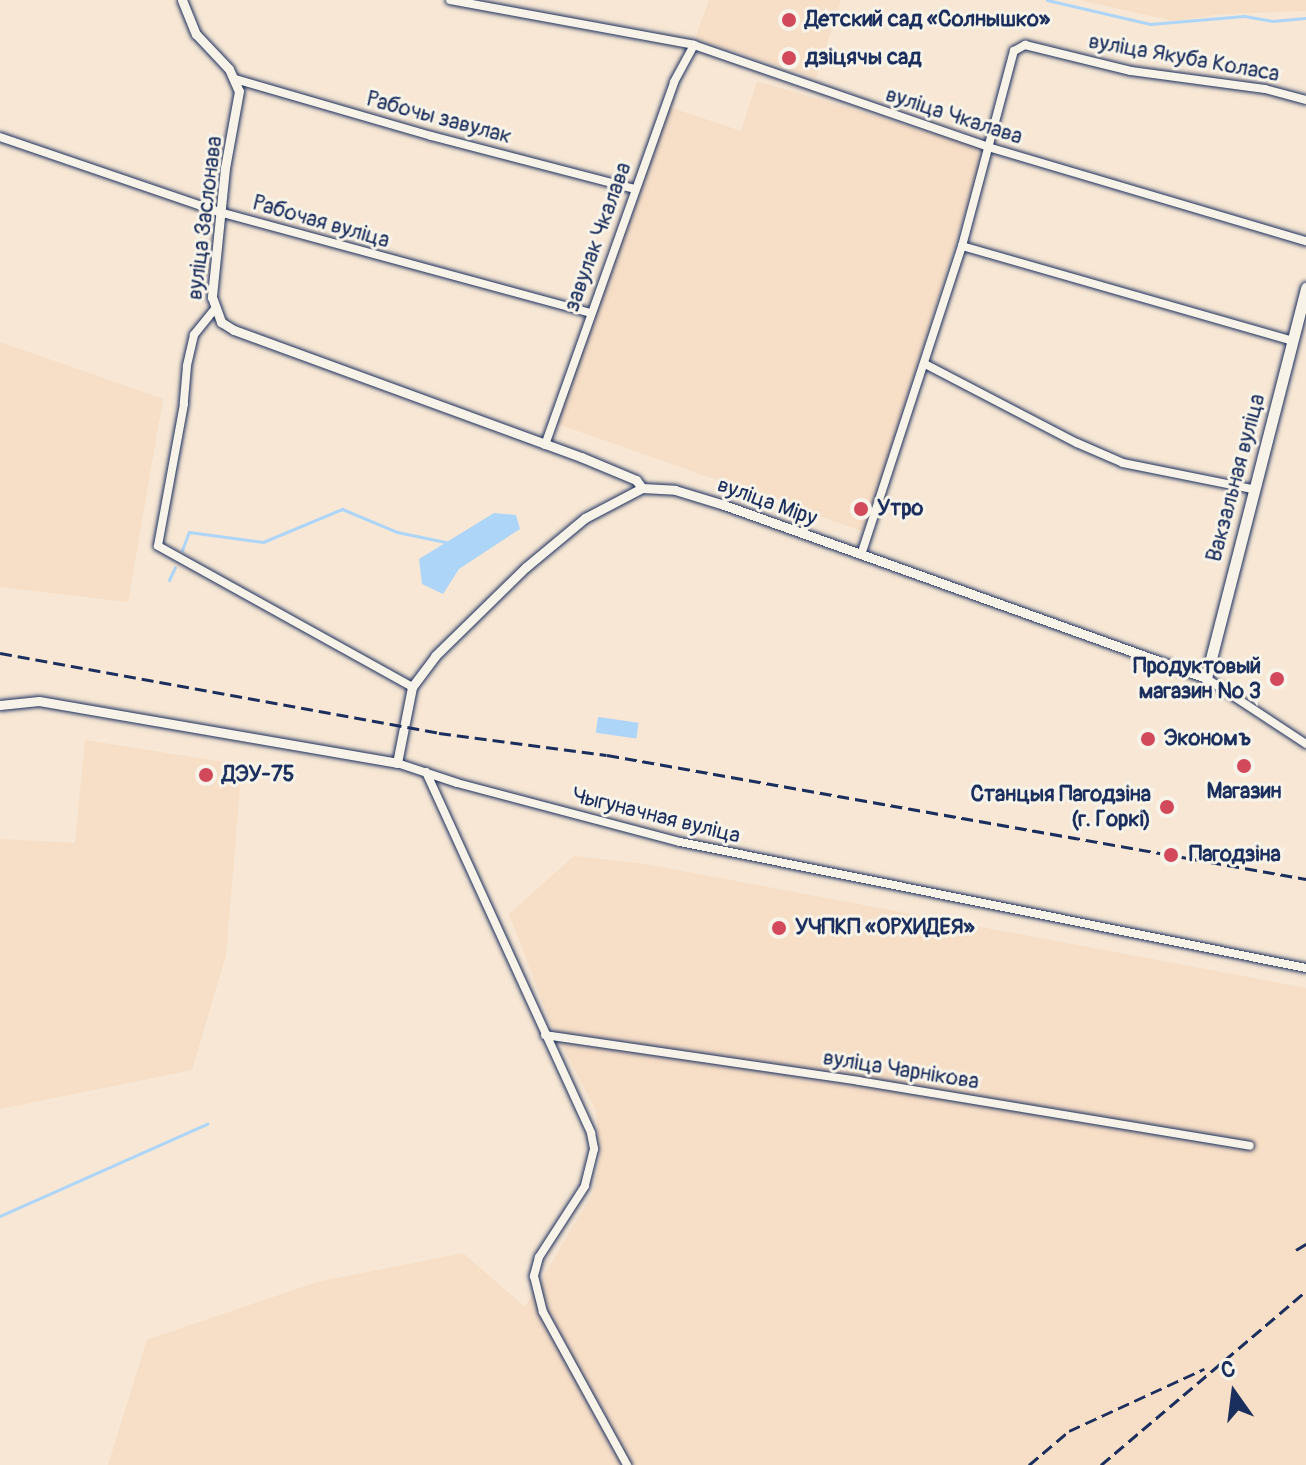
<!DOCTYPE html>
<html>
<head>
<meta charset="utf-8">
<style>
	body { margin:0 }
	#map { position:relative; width:1306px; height:1465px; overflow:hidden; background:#f7e7d4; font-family:Pangolin,sans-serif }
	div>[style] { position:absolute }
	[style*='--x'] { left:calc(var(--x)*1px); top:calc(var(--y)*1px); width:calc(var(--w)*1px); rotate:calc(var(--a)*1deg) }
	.built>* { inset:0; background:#f7dec6 }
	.water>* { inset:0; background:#add5f7; transform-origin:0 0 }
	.stream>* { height:3px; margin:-1.5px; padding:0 1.5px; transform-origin:1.5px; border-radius:1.5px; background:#add5f7 }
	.roads { filter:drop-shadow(0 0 2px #1b2f5e) drop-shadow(0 0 2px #1b2f5e) }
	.minor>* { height:8px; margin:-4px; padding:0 4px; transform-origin:4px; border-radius:4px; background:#f7f3e8 }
	.tertiary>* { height:9px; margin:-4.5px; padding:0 4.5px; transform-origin:4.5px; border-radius:4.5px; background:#f7f3e8 }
	.secondary>* { height:11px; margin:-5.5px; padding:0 5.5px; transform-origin:5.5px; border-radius:5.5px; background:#f7f3e8 }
	.rail>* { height:3px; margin-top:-1.5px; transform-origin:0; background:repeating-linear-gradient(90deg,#1b2f5e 0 12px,transparent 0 18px) }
	.dots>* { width:22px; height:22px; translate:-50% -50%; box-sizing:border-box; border:4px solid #f7f3e8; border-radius:50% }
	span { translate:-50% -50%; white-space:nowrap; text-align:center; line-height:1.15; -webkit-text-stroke:6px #f7f3e8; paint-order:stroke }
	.poi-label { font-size:22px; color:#1b2f5e; font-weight:700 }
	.left { translate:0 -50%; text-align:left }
	.right { translate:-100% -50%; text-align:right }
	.street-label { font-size:22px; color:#1b2f5e }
	.north { position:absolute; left:1194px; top:1353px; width:80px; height:80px; -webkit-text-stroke:6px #f7f3e8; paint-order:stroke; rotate:346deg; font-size:22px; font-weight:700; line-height:32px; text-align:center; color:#1b2f5e }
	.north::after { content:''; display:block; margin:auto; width:28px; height:36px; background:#1b2f5e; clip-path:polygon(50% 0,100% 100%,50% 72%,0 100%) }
</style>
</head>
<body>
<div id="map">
	<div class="built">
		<div style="clip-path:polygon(709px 0,841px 0,816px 78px,695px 39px)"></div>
		<div style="clip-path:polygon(1079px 0,1306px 0,1306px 11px,1222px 14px,1174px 21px)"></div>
		<div style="clip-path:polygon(757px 81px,985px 149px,865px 532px,555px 423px,666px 106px,741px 131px)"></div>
		<div style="clip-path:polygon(0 342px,163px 399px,128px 602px,0 587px)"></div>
		<div style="clip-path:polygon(85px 740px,242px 765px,226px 955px,192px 1070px,0 1109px,0 839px,75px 843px)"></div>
		<div style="clip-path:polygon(574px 856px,645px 864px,1306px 988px,1306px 1465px,108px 1465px,147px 1340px,317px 1282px,463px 1253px,525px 1307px,593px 1193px,600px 1158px,596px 1111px,551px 1024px,509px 914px)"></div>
	</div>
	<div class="water">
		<div style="clip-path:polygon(494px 513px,516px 515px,520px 529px,459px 569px,443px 594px,422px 584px,419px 559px)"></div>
		<div style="left:598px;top:717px;width:41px;height:16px;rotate:8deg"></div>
	</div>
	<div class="stream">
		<div style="--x:1047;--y:0;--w:106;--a:13.1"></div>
		<div style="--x:1150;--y:24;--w:94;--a:-4.9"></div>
		<div style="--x:1244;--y:16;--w:28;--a:10"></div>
		<div style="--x:1272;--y:21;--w:34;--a:-5"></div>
		<div style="--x:182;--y:550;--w:19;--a:-69"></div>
		<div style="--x:189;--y:532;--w:75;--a:7.7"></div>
		<div style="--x:263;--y:542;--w:86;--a:-22.7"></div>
		<div style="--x:342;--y:509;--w:60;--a:22.7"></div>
		<div style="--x:397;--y:532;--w:54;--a:11.7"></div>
		<div style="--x:169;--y:580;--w:14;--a:-65"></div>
		<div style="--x:0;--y:1216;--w:227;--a:-24"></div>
	</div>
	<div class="roads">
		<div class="minor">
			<div style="--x:450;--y:0;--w:248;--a:10.4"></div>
			<div style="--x:694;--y:45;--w:311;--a:19.1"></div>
			<div style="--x:988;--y:147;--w:332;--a:16.5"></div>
			<div style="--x:235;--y:79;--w:204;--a:16.2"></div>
			<div style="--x:431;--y:136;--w:211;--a:14.6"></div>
			<div style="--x:0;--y:137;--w:231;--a:18.9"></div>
			<div style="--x:219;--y:212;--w:385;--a:15.2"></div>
			<div style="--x:962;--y:246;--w:344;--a:16"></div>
			<div style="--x:214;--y:310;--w:32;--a:129"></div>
			<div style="--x:194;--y:335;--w:32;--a:103"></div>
			<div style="--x:187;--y:366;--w:38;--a:95"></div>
			<div style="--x:184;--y:404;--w:144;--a:100.4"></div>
			<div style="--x:158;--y:546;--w:291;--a:29"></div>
			<div style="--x:925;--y:364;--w:171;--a:27.5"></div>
			<div style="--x:1077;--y:443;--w:50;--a:23.5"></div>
			<div style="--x:1123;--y:463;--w:132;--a:11.4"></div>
			<div style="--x:545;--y:445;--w:385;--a:-70.4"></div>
			<div style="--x:674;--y:82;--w:42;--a:-61.6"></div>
			<div style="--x:861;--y:555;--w:325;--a:-71.9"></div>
			<div style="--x:962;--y:246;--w:202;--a:-75.1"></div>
			<div style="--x:1014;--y:51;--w:13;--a:-29"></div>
			<div style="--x:1025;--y:45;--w:109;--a:13.8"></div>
			<div style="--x:1131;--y:71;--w:135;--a:7.7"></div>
			<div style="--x:1265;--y:89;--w:42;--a:15"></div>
			<div style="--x:1206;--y:678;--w:120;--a:33.4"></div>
			<div style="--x:397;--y:763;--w:63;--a:18.4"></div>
			<div style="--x:457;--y:783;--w:231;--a:14.8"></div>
			<div style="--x:680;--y:842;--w:639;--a:11.38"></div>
			<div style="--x:426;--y:772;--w:397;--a:65.4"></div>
			<div style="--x:591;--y:1133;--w:16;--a:79"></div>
			<div style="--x:594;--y:1149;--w:38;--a:104"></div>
			<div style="--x:585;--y:1186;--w:85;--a:122.9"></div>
			<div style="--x:539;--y:1257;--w:20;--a:105"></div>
			<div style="--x:534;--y:1276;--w:37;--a:76"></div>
			<div style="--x:543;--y:1312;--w:175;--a:61.2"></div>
			<div style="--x:545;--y:1035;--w:317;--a:8.3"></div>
			<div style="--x:859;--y:1081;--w:396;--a:9.4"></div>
		</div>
		<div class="tertiary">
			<div style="--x:182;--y:0;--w:37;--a:68"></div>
			<div style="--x:196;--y:34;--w:48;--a:46.7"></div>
			<div style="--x:229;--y:69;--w:24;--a:66"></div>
			<div style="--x:239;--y:91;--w:78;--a:100.3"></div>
			<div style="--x:225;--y:168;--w:130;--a:95.8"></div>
			<div style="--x:212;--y:297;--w:27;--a:70"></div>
			<div style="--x:221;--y:322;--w:15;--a:32"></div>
			<div style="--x:234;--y:330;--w:370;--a:20.1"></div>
			<div style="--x:581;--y:457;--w:60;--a:22.7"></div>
			<div style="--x:636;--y:480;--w:10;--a:53"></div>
			<div style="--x:642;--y:488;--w:33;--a:3"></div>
			<div style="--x:675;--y:490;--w:51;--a:17"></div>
			<div style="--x:724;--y:505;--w:512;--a:19.74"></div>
			<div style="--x:0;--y:705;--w:39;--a:-6"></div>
			<div style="--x:39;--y:701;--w:363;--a:9.8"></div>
			<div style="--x:397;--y:763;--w:77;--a:-78.8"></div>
			<div style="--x:412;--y:687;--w:39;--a:-53"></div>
			<div style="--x:435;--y:656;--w:127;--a:-44.4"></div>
			<div style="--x:526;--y:567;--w:77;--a:-39.7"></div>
			<div style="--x:585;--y:518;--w:64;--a:-27.8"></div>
		</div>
		<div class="secondary">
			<div style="--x:1206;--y:678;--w:403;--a:-75.6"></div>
		</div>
	</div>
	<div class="rail">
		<div style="--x:0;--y:653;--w:446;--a:10.3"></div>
		<div style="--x:439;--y:733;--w:169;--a:7.5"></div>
		<div style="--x:607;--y:755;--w:710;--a:10.06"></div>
		<div style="--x:1296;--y:1250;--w:12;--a:-31"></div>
		<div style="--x:1029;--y:1465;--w:52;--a:-40.4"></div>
		<div style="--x:1069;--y:1431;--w:149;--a:-24.7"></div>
		<div style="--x:1101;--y:1465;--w:269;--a:-40.3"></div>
	</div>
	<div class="dots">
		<div style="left:789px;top:20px;background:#d1495b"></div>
		<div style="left:789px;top:58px;background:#d1495b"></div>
		<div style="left:861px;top:509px;background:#d1495b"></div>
		<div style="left:1277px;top:679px;background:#d1495b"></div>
		<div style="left:1148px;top:739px;background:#d1495b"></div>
		<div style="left:1244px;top:766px;background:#d1495b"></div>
		<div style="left:206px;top:775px;background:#d1495b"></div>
		<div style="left:1167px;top:807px;background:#d1495b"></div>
		<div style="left:1171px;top:855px;background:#d1495b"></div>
		<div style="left:779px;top:928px;background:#d1495b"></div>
	</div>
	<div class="poi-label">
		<span class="left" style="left:805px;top:20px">Детский сад «Солнышко»</span>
		<span class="left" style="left:805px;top:58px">дзіцячы сад</span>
		<span class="left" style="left:877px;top:509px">Утро</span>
		<span class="right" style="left:1261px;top:679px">Продуктовый<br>магазин № 3</span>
		<span class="left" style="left:1164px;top:739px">Экономъ</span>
		<span class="left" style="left:222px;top:775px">ДЭУ-75</span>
		<span style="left:1244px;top:792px">Магазин</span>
		<span class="right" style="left:1151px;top:807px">Станцыя Пагодзіна<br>(г. Горкі)</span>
		<span class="left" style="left:1189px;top:855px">Пагодзіна</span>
		<span class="left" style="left:795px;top:928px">УЧПКП «ОРХИДЕЯ»</span>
	</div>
	<div class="street-label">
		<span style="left:1184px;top:58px;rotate:10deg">вуліца Якуба Коласа</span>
		<span style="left:954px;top:116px;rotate:18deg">вуліца Чкалава</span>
		<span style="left:439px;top:118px;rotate:15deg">Рабочы завулак</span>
		<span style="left:205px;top:218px;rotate:-83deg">вуліца Заслонава</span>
		<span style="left:321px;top:222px;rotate:16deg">Рабочая вуліца</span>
		<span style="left:598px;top:237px;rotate:-70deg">завулак Чкалава</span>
		<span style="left:1236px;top:478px;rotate:-75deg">Вакзальная вуліца</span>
		<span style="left:767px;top:502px;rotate:20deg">вуліца Міру</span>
		<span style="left:656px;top:816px;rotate:14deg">Чыгуначная вуліца</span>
		<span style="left:901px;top:1070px;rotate:9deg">вуліца Чарнікова</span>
	</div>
	<div class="north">С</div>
</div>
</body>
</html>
